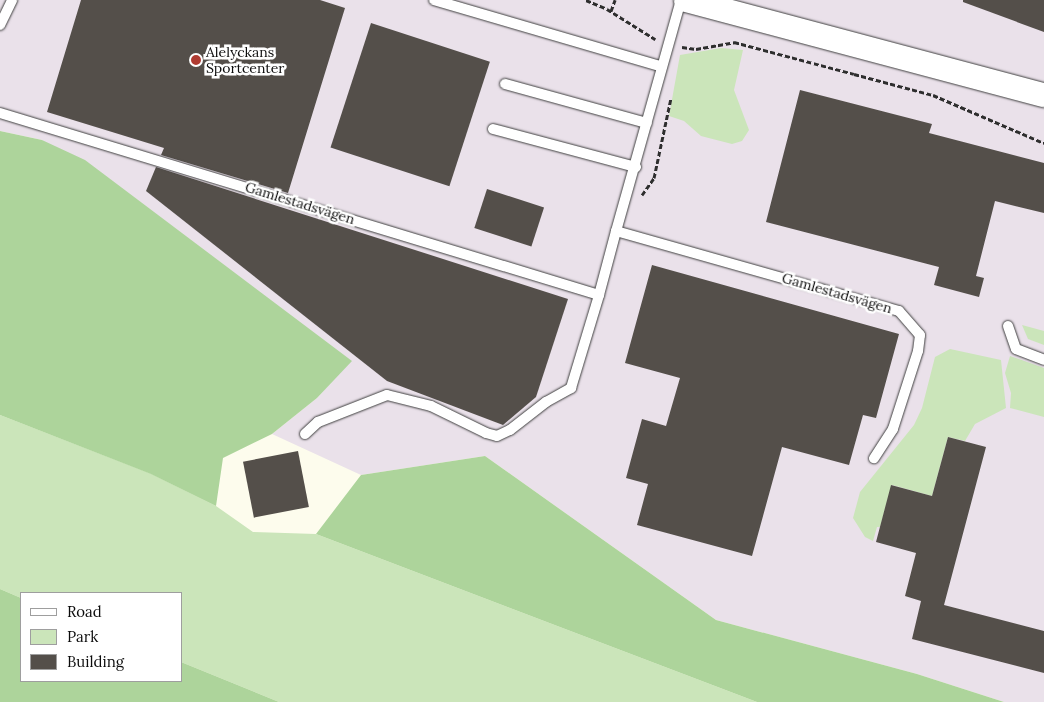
<!DOCTYPE html>
<html>
<head>
<meta charset="utf-8">
<style>
	body { margin:0 }
	#map { position:relative; width:1044px; height:702px; overflow:hidden; background:#fdfced; font-family:Lora,serif }
	div>[style] { position:absolute }
	[style*='--x'] { left:calc(var(--x)*1px); top:calc(var(--y)*1px); width:calc(var(--w)*1px); rotate:calc(var(--a)*1deg) }
	.industrial>* { inset:0; background:#eae1ea }
	.green>* { inset:0; background:#cbe5ba }
	.forest>* { inset:0; background:#add49b }
	.building>* { inset:0; background:#544f4a; transform-origin:0 0 }
	.path>* { height:3px; margin-top:-1.5px; transform-origin:0; background:repeating-linear-gradient(90deg,#2e2e2e 0 5px,transparent 0 7.5px) }
	.roads { filter:drop-shadow(0 0 1px #3f3f3f) drop-shadow(0 0 1px #3f3f3f) }
	.service>* { height:10px; margin:-5px; padding:0 5px; transform-origin:5px; border-radius:5px; background:#fff }
	.tertiary>* { height:24px; margin:-12px; padding:0 12px; transform-origin:12px; border-radius:12px; background:#fff }
	.dots>* { width:14px; height:14px; translate:-50% -50%; box-sizing:border-box; border:2px solid #fff; border-radius:50% }
	span { translate:-50% -50%; white-space:nowrap; text-align:center; line-height:1.15; -webkit-text-stroke:5px #fff; paint-order:stroke }
	.poi-label { font-size:14px; color:#0c0c0c }
	.left { translate:0 -50%; text-align:left }
	.street-label { font-size:14px; color:#0c0c0c }
	.legend { position:absolute; left:20px; top:592px; width:162px; height:90px; box-sizing:border-box; background:#fff; border:1px solid #9e9e9e; margin:0; padding:6px 9px; list-style:none; font-size:15px; color:#0c0c0c }
	.legend li { display:flex; align-items:center; gap:10px; height:25px }
	.legend b { width:25px; border:1px solid #9e9e9e }
</style>
</head>
<body>
<div id="map">
	<div class="industrial">
		<div style="clip-path:polygon(0 0,1044px 0,1044px 702px,1004px 702px,917px 674px,716px 620px,485px 456px,361px 475px,272px 434px,317px 398px,351px 361px,42px 140px,0 131px)"></div>
	</div>
	<div class="green">
		<div style="clip-path:polygon(721px 48px,743px 50px,734px 90px,749px 130px,742px 141px,732px 144px,701px 136px,684px 121px,669px 116px,680px 55px)"></div>
		<div style="clip-path:polygon(1022px 325px,1044px 331px,1044px 345px,1028px 339px)"></div>
		<div style="clip-path:polygon(950px 349px,1001px 360px,1006px 408px,975px 424px,965px 441px,948px 437px,932px 496px,892px 485px,880px 527px,877px 527px,873px 541px,865px 537px,853px 518px,860px 492px,914px 425px,922px 408px,935px 357px)"></div>
		<div style="clip-path:polygon(1010px 356px,1044px 368px,1044px 417px,1010px 408px,1011px 393px,1005px 373px)"></div>
		<div style="clip-path:polygon(0 415px,152px 474px,216px 506px,253px 532px,316px 534px,757px 702px,279px 702px,181px 662px,181px 593px,21px 593px,21px 598px,0 589px)"></div>
	</div>
	<div class="forest">
		<div style="clip-path:polygon(0 131px,42px 140px,85px 160px,352px 361px,317px 398px,272px 434px,223px 458px,216px 506px,151px 474px,0 415px)"></div>
		<div style="clip-path:polygon(485px 456px,716px 620px,917px 674px,1004px 702px,757px 702px,316px 534px,361px 475px)"></div>
		<div style="clip-path:polygon(0 589px,21px 598px,21px 681px,181px 681px,181px 662px,279px 702px,0 702px)"></div>
	</div>
	<div class="building">
		<div style="clip-path:polygon(81px 0,320px 0,345px 8px,288px 193px,161px 155px,164px 148px,47px 112px)"></div>
		<div style="clip-path:polygon(963px 0,1044px 0,1044px 32px,963px 2px)"></div>
		<div style="left:371px;top:23px;width:125px;height:131px;rotate:18deg"></div>
		<div style="clip-path:polygon(800px 90px,932px 124px,929px 133px,1044px 163px,1044px 213px,995px 201px,976px 276px,984px 278px,979px 297px,934px 285px,939px 267px,766px 222px)"></div>
		<div style="clip-path:polygon(156px 167px,568px 299px,536px 397px,503px 425px,387px 381px,146px 191px)"></div>
		<div style="left:487px;top:189px;width:60px;height:41px;rotate:18deg"></div>
		<div style="clip-path:polygon(652px 265px,899px 334px,876px 418px,863px 415px,849px 465px,782px 447px,752px 556px,637px 525px,648px 484px,626px 478px,642px 419px,666px 426px,680px 378px,625px 363px)"></div>
		<div style="clip-path:polygon(948px 437px,986px 447px,944px 605px,1044px 631px,1044px 673px,912px 639px,921px 601px,905px 596px,916px 553px,876px 542px,891px 485px,932px 496px)"></div>
		<div style="left:298px;top:451px;width:57px;height:56px;rotate:79deg"></div>
	</div>
	<div class="path">
		<div style="--x:586;--y:0;--w:23;--a:23"></div>
		<div style="--x:607;--y:9;--w:57;--a:32"></div>
		<div style="--x:611;--y:11;--w:12;--a:-70"></div>
		<div style="--x:682;--y:47;--w:14;--a:8"></div>
		<div style="--x:696;--y:49;--w:39;--a:-10"></div>
		<div style="--x:734;--y:42;--w:124;--a:14.9"></div>
		<div style="--x:854;--y:74;--w:82;--a:14.9"></div>
		<div style="--x:933;--y:95;--w:121;--a:23.4"></div>
		<div style="--x:642;--y:195;--w:21;--a:-55"></div>
		<div style="--x:654;--y:178;--w:82;--a:-78"></div>
	</div>
	<div class="roads">
		<div class="service">
			<div style="--x:434;--y:0;--w:235;--a:16.3"></div>
			<div style="--x:681;--y:0;--w:240;--a:105.7"></div>
			<div style="--x:616;--y:231;--w:294;--a:15.8"></div>
			<div style="--x:899;--y:311;--w:32;--a:49"></div>
			<div style="--x:920;--y:335;--w:16;--a:97"></div>
			<div style="--x:918;--y:351;--w:82;--a:107.8"></div>
			<div style="--x:893;--y:429;--w:35;--a:123"></div>
			<div style="--x:0;--y:25;--w:28;--a:-64"></div>
			<div style="--x:505;--y:84;--w:147;--a:15.4"></div>
			<div style="--x:0;--y:113;--w:626;--a:16.9"></div>
			<div style="--x:599;--y:295;--w:66;--a:-75.1"></div>
			<div style="--x:493;--y:129;--w:148;--a:14.9"></div>
			<div style="--x:1008;--y:326;--w:24;--a:71"></div>
			<div style="--x:1016;--y:349;--w:30;--a:21"></div>
			<div style="--x:305;--y:434;--w:18;--a:-43"></div>
			<div style="--x:318;--y:422;--w:74;--a:-21.4"></div>
			<div style="--x:387;--y:395;--w:45;--a:14"></div>
			<div style="--x:431;--y:406;--w:61;--a:26.1"></div>
			<div style="--x:486;--y:433;--w:11;--a:15"></div>
			<div style="--x:497;--y:436;--w:14;--a:-25"></div>
			<div style="--x:510;--y:430;--w:46;--a:-37.9"></div>
			<div style="--x:546;--y:402;--w:29;--a:-29"></div>
			<div style="--x:571;--y:388;--w:97;--a:-73.2"></div>
		</div>
		<div class="tertiary">
			<div style="--x:686;--y:0;--w:370;--a:14.9"></div>
		</div>
	</div>
	<div class="dots">
		<div style="left:196px;top:60px;background:#af3b31"></div>
	</div>
	<div class="poi-label">
		<span class="left" style="left:206px;top:60px">Alelyckans<br>Sportcenter</span>
	</div>
	<div class="street-label">
		<span style="left:300px;top:203px;rotate:17deg">Gamlestadsvägen</span>
		<span style="left:837px;top:293px;rotate:16deg">Gamlestadsvägen</span>
	</div>
	<ul class="legend">
	<li><b style="height:6px;background:#fff"></b>Road</li>
	<li><b style="height:14px;background:#cbe5ba"></b>Park</li>
	<li><b style="height:14px;background:#544f4a"></b>Building</li>
	</ul>
</div>
</body>
</html>
